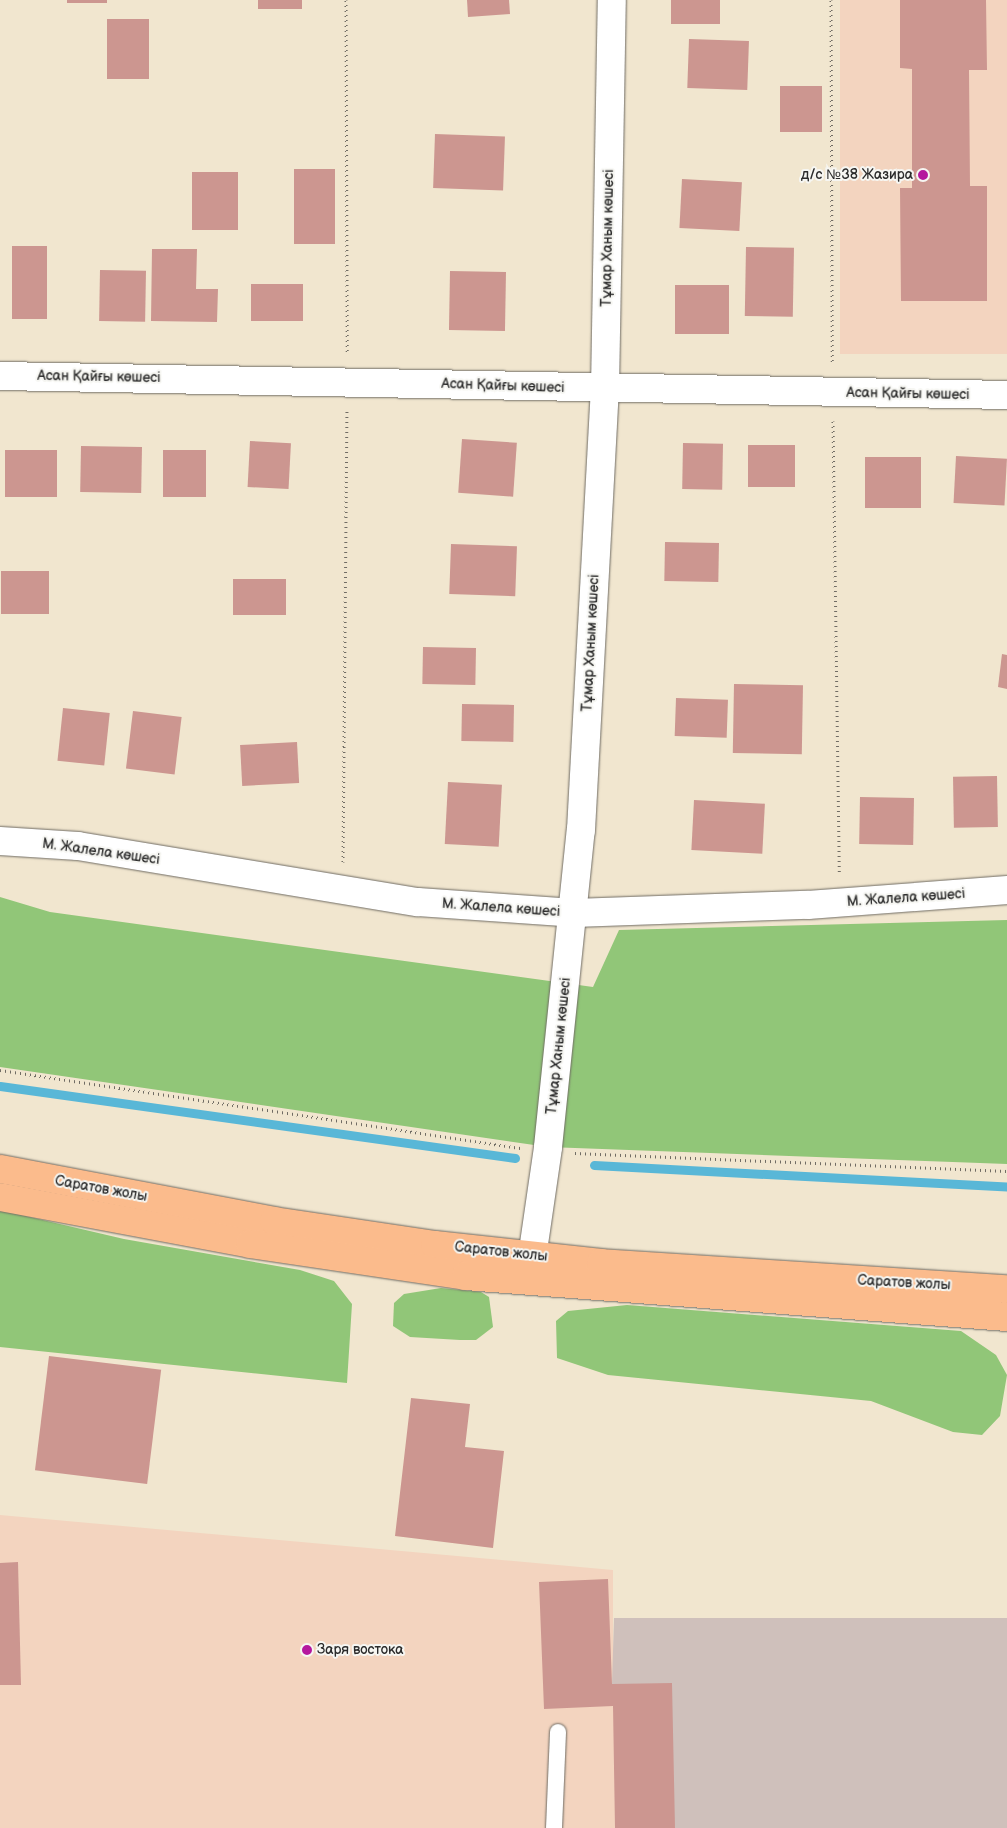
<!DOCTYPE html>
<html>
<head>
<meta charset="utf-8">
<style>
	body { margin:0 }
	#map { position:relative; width:1007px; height:1828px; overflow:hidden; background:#f1e6cf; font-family:"Balsamiq Sans",sans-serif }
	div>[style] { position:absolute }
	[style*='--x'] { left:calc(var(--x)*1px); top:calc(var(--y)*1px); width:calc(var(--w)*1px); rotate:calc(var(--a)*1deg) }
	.built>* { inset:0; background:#f3d4bf; transform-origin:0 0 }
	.industrial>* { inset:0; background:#cfc0bb }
	.green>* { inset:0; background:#91c678 }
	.stream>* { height:9px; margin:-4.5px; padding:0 4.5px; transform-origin:4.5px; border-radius:4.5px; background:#59b7d7 }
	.building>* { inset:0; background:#cc9690; transform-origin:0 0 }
	.path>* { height:3px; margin-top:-1.5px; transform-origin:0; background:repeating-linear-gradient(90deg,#706c64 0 1px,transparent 0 5px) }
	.roads { filter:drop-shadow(0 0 1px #706c64) drop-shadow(0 0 1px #706c64) }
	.service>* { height:16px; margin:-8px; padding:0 8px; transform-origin:8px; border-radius:8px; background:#fff }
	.minor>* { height:28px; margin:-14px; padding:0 14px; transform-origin:14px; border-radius:14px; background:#fff }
	.primary>* { height:28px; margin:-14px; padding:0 14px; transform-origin:14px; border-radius:14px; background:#fbbb8c }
	.dots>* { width:14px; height:14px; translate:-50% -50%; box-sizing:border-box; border:2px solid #f6f6f2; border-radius:50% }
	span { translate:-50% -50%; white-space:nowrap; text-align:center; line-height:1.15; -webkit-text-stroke:4px #f6f6f2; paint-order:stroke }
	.poi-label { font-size:14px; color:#2b2b2b }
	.right { translate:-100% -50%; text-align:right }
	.left { translate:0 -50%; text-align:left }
	.street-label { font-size:14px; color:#2b2b2b }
</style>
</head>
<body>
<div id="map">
	<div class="built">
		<div style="left:840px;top:0;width:167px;height:354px"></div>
		<div style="clip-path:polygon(0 1515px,613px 1570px,613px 1684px,675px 1828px,0 1828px)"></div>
	</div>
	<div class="industrial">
		<div style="clip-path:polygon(614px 1618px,1007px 1618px,1007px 1828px,675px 1828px,612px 1684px)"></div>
	</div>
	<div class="green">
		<div style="clip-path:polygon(0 897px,50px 912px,593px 987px,619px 930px,1007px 920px,1007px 1164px,548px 1147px,0 1067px)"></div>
		<div style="clip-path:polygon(0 1210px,124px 1239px,300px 1270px,334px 1281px,352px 1304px,347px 1383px,0 1347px)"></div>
		<div style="clip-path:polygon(441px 1288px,481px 1292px,489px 1297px,493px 1327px,476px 1340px,460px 1340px,410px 1337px,393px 1326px,394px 1303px,404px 1294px)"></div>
		<div style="clip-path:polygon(627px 1305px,961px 1331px,996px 1355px,1007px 1375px,1000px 1416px,982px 1435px,953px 1432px,871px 1401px,608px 1375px,557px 1358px,556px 1321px,568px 1311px)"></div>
	</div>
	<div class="stream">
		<div style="--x:0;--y:1086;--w:520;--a:7.96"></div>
		<div style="--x:594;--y:1165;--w:414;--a:3"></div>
	</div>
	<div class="building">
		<div style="left:67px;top:0;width:40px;height:3px"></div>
		<div style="left:258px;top:0;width:44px;height:9px"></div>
		<div style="clip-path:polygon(467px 0,509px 0,510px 14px,468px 17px)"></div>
		<div style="left:671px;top:0;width:49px;height:24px"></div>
		<div style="clip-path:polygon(900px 0,986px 0,987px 70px,969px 70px,970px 186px,987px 186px,987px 301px,901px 301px,900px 188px,912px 188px,912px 69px,900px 68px)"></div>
		<div style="left:107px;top:19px;width:42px;height:60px"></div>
		<div style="left:689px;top:39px;width:60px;height:49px;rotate:2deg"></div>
		<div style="left:780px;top:86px;width:42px;height:46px"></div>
		<div style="left:435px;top:134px;width:70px;height:54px;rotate:2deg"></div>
		<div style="left:294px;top:169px;width:41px;height:75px"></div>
		<div style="left:192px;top:172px;width:46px;height:58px"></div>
		<div style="left:682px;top:179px;width:60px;height:49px;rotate:3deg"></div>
		<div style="left:12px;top:246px;width:35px;height:73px"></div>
		<div style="left:746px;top:247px;width:48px;height:69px;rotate:1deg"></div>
		<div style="clip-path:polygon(152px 249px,197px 249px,196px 289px,218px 289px,217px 322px,151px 321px)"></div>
		<div style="left:100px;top:270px;width:46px;height:51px;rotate:1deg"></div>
		<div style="left:450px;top:271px;width:56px;height:59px;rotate:1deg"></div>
		<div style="left:251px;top:284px;width:52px;height:37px"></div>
		<div style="left:675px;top:285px;width:54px;height:49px"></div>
		<div style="left:462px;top:439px;width:55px;height:54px;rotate:4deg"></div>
		<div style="left:250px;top:441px;width:41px;height:46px;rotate:3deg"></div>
		<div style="left:683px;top:443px;width:40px;height:46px;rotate:1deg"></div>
		<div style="left:748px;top:445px;width:47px;height:42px"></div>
		<div style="left:81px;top:446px;width:61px;height:46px;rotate:1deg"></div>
		<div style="left:5px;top:450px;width:52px;height:47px"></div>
		<div style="left:163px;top:450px;width:43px;height:47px"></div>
		<div style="left:956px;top:456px;width:51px;height:47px;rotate:3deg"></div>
		<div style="left:865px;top:457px;width:56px;height:51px"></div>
		<div style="left:665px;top:542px;width:54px;height:39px;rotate:1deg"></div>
		<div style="left:451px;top:544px;width:66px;height:50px;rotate:2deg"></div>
		<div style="left:1px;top:571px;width:48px;height:43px"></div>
		<div style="left:233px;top:579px;width:53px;height:36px"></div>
		<div style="left:423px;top:647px;width:53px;height:37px;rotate:1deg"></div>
		<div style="clip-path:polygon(1002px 654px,1007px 655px,1007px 689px,998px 687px)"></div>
		<div style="left:734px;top:684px;width:69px;height:69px;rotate:1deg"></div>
		<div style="left:676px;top:698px;width:52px;height:38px;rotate:2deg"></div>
		<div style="left:462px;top:704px;width:52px;height:37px;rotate:1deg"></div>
		<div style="left:63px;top:708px;width:47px;height:53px;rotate:6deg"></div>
		<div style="left:133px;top:711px;width:49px;height:58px;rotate:7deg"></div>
		<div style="left:297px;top:742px;width:41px;height:57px;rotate:87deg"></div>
		<div style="left:997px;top:776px;width:51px;height:44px;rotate:89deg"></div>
		<div style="left:448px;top:782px;width:54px;height:62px;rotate:3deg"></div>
		<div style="left:860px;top:797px;width:54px;height:47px;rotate:1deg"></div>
		<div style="left:694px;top:800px;width:71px;height:50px;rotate:3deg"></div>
		<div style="left:49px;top:1356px;width:113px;height:115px;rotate:7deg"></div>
		<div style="clip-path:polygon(411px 1398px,470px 1404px,465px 1447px,504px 1451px,493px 1548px,395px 1536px)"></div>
		<div style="clip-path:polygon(18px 1562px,21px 1685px,0 1685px,0 1563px)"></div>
		<div style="clip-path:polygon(608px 1579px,612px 1684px,672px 1683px,675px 1828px,615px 1828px,613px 1706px,544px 1709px,539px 1582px)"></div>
	</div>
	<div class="path">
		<div style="--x:346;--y:0;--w:354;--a:89.8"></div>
		<div style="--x:831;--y:0;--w:364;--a:89.8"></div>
		<div style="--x:833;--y:421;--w:453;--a:89.2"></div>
		<div style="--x:343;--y:862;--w:452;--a:-89.5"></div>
		<div style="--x:0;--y:1070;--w:526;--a:8.53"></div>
		<div style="--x:575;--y:1153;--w:432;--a:2.4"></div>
	</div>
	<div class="roads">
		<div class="service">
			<div style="--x:554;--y:1828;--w:96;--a:-87.6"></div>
		</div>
		<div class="minor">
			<div style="--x:0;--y:376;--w:1007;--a:1.08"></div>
			<div style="--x:0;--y:841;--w:78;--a:3.7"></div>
			<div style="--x:78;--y:846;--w:345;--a:9.4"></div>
			<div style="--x:418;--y:902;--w:156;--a:4"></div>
			<div style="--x:574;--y:913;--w:234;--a:-2"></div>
			<div style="--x:808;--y:905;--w:200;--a:-4.3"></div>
			<div style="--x:529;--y:1278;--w:132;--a:-81.7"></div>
			<div style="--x:548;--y:1147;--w:319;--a:-84.1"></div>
			<div style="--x:581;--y:830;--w:442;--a:-86.9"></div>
			<div style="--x:605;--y:389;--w:389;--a:-89"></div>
		</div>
		<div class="primary">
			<div style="--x:0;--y:1169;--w:279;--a:10.7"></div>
			<div style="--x:274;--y:1221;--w:163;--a:8.5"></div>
			<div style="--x:435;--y:1245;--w:167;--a:6.2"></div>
			<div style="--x:601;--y:1263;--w:407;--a:3.7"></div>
			<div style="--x:0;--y:1197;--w:254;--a:10.6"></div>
			<div style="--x:250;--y:1244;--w:218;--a:8.4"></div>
			<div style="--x:466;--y:1276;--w:543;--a:4.33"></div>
		</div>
	</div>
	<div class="dots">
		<div style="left:923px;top:175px;background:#b5179e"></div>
		<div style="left:307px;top:1650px;background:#b5179e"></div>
	</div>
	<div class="poi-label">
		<span class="right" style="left:913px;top:175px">д/с №38 Жазира</span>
		<span class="left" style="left:317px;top:1650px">Заря востока</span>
	</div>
	<div class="street-label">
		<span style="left:608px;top:238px;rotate:-89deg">Тұмар Ханым көшесі</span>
		<span style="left:99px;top:377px;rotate:1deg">Асан Қайғы көшесі</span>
		<span style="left:503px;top:386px;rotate:2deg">Асан Қайғы көшесі</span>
		<span style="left:908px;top:394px;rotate:1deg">Асан Қайғы көшесі</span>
		<span style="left:591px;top:643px;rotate:-87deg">Тұмар Ханым көшесі</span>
		<span style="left:101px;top:852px;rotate:8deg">М. Жалела көшесі</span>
		<span style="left:906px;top:898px;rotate:-4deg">М. Жалела көшесі</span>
		<span style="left:501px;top:908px;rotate:4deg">М. Жалела көшесі</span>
		<span style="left:559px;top:1046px;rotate:-84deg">Тұмар Ханым көшесі</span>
		<span style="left:101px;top:1189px;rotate:10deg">Саратов жолы</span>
		<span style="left:501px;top:1252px;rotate:6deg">Саратов жолы</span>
		<span style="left:904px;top:1283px;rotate:3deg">Саратов жолы</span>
	</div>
</div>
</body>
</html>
